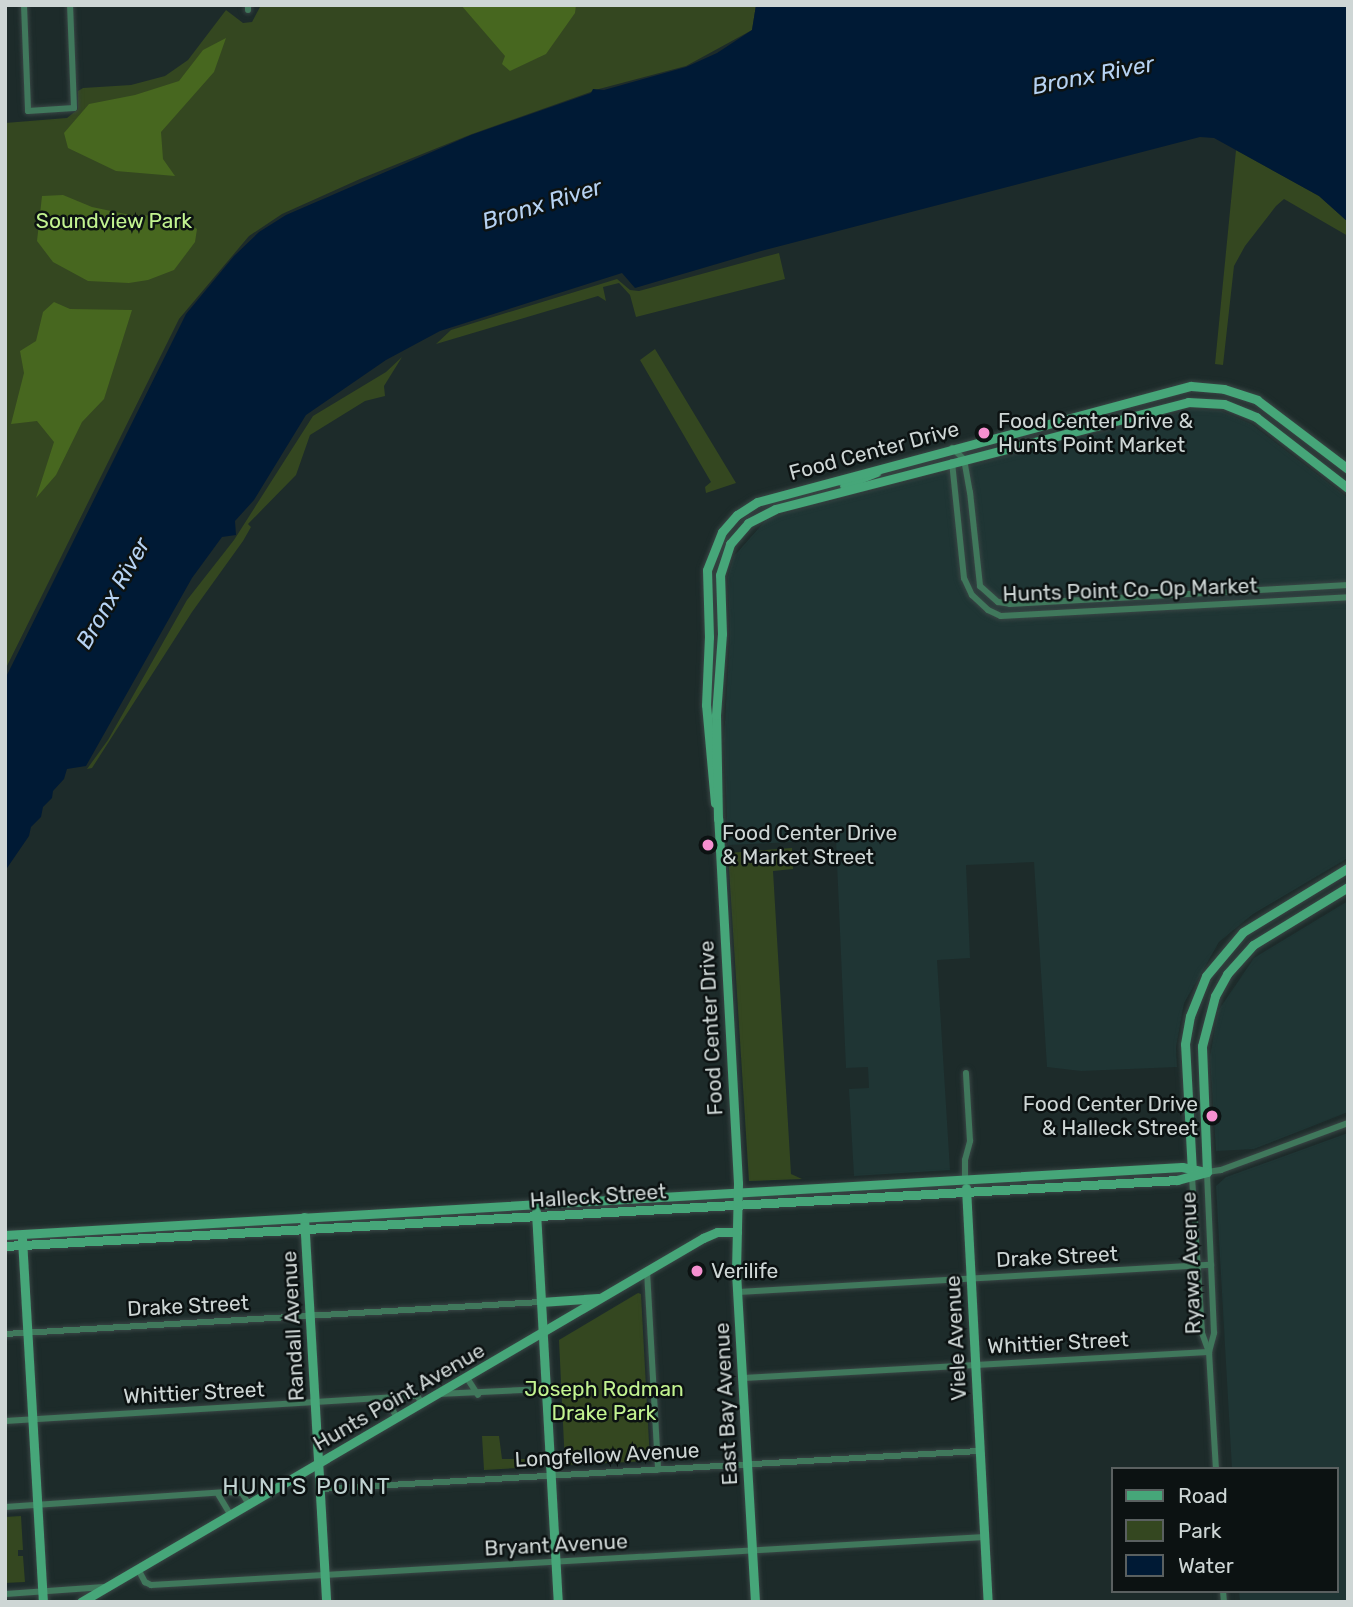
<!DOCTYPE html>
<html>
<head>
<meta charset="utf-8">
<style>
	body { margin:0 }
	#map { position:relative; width:1353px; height:1607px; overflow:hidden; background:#1d2b2a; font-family:Rubik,sans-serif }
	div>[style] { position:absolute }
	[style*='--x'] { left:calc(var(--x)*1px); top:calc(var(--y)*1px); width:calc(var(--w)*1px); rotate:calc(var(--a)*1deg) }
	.built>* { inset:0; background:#1f3534 }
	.green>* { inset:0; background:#344720 }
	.forest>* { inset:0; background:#47671f }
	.water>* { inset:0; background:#001a35 }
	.roads { filter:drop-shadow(0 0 2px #394645) drop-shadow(0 0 2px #394645) }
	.street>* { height:6px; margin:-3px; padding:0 3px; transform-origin:3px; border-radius:3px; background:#40785c }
	.secondary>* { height:9px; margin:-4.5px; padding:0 4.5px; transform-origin:4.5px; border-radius:4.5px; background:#46a679 }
	.dots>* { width:19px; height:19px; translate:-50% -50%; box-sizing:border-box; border:4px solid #0c1212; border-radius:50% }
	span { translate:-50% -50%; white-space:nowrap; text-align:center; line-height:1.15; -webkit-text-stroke:5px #0c1212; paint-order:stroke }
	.park-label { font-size:21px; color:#c2f390 }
	.poi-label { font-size:21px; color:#ced6d5 }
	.left { translate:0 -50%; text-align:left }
	.right { translate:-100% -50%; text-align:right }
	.street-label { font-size:21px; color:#ced6d5 }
	.water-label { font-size:23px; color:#b6d2f2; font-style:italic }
	.neighbourhood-label { font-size:23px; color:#c1d2d1; letter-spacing:2px }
	.frame { position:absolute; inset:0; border:7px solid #ced6d5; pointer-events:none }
	.legend { position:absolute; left:1111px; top:1467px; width:228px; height:126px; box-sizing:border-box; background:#0c1212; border:2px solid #5a6060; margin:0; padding:9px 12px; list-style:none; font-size:21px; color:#ced6d5 }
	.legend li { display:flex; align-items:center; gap:14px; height:35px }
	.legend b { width:35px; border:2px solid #5a6060 }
</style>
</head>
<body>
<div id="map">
	<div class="built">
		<div style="clip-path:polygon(1193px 409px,1221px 411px,1251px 424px,1348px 498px,1348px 858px,1253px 914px,1219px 942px,1184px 1003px,1176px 1047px,1177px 1067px,1081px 1071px,1047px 1067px,1034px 862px,966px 865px,970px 958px,937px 960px,950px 1170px,854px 1176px,849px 1089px,869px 1088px,868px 1067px,846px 1068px,836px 840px,728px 845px,724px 739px,730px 636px,728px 577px,734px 556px,766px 520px,785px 513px)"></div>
		<div style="clip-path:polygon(1348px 901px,1348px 1112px,1254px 1149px,1216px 1151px,1210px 1057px,1218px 1011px,1254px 958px)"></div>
		<div style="clip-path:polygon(1348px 1133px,1348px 1602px,1240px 1602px,1239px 1591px,1337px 1591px,1337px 1469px,1232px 1469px,1216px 1186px,1226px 1177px)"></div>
	</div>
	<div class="green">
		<div style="clip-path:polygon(261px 5px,756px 5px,752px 30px,686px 66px,599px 89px,472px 134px,360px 179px,282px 214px,249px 236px,179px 319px,5px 670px,5px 123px,67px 118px,78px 109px,78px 91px,83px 88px,131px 85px,165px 76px,188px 60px,226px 10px,243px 23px,252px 22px)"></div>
		<div style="clip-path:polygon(1236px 150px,1319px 196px,1348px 222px,1348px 236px,1284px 199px,1276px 206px,1245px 246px,1234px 266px,1223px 365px,1215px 364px)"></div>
		<div style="clip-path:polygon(779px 253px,785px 279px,636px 317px,630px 295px,619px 283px,603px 287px,606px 301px,598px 296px,436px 344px,451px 330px,617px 279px,630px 290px,639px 291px)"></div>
		<div style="clip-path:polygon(655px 349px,736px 483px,706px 493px,705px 487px,711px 482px,640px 360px)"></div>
		<div style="clip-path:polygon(402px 357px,384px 386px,385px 396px,365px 401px,310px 435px,296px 475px,248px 524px,251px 527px,243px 541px,192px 612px,92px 768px,87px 769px,108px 740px,187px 600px,234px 540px,313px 416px,386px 372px)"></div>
		<div style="clip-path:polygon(792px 848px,793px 869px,773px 871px,791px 1174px,802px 1179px,749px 1181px,728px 853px)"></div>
		<div style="clip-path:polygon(638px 1293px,641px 1294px,650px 1461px,565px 1465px,559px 1340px)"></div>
		<div style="clip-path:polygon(482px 1436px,499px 1436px,502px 1459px,534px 1459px,534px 1467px,484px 1470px)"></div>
		<div style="clip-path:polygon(21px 1516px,23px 1550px,18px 1550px,18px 1556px,23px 1556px,25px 1582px,5px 1583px,5px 1517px)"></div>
	</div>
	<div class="forest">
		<div style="clip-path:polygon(461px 5px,576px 5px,575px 13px,546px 54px,510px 71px,502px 64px,505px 56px)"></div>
		<div style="clip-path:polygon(226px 38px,214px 72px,161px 132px,163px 159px,175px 176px,116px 171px,68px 148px,64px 133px,89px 104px,135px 95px,179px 81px,203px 50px)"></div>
		<div style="clip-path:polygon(63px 195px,92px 207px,130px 215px,178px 216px,197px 229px,195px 242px,174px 270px,148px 280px,129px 283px,88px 281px,53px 262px,37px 241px,42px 196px)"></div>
		<div style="clip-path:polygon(54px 302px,70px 309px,132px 310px,104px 399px,82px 422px,56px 475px,36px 498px,54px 442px,37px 421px,11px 424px,24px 373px,20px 351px,36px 341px,43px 312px)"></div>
	</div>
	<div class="water">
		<div style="clip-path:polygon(756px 5px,1348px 5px,1348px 222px,1319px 196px,1214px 138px,1200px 137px,761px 251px,635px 288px,622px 273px,440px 331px,386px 360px,306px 415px,254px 500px,235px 521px,236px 535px,222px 537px,192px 578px,86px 766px,67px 769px,64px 779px,53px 791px,52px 798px,43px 807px,41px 817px,31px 827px,29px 836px,5px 871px,5px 679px,186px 314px,234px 256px,259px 232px,286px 215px,471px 135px,591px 93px,593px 89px,604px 90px,686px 67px,717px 53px,752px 30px)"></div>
	</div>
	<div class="roads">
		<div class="street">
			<div style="--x:24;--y:5;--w:106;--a:87.8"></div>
			<div style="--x:28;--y:111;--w:46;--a:-3.7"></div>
			<div style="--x:74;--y:108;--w:103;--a:-92.2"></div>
			<div style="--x:248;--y:10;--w:5;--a:-90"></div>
			<div style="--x:952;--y:448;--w:16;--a:43"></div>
			<div style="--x:964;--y:459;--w:34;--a:80"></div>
			<div style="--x:970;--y:492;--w:95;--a:83.9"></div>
			<div style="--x:980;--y:586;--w:24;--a:42"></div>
			<div style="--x:998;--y:602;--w:12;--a:9"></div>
			<div style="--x:1010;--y:604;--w:339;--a:-3.2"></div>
			<div style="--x:952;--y:462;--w:117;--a:84.1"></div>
			<div style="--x:964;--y:578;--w:19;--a:65"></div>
			<div style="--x:972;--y:595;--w:22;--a:43"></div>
			<div style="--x:988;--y:610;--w:14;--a:25"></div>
			<div style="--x:1001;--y:616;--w:348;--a:-3.1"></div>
			<div style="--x:1192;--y:1177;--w:156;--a:86.3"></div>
			<div style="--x:1202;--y:1333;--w:20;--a:70"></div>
			<div style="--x:1209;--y:1352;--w:117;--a:86.6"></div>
			<div style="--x:965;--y:1180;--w:20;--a:-90"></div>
			<div style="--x:965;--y:1160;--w:20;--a:-75"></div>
			<div style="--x:970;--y:1141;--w:68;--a:-93.4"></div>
			<div style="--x:647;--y:1271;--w:199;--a:86.8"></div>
			<div style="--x:737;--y:1292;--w:475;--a:-3.3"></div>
			<div style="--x:5;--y:1334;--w:537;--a:-3.42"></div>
			<div style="--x:1209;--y:1352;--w:20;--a:-75"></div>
			<div style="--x:1214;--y:1333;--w:161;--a:-92.5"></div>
			<div style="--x:1207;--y:1172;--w:14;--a:-8"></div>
			<div style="--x:1221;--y:1170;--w:135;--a:-20.3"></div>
			<div style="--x:467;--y:1378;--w:20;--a:57"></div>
			<div style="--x:742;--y:1378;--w:468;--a:-3.2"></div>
			<div style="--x:438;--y:1394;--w:108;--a:-2.7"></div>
			<div style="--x:386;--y:1398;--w:23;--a:61"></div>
			<div style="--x:5;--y:1421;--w:413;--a:-3.5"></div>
			<div style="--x:417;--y:1396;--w:9;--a:54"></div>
			<div style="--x:320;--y:1489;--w:661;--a:-3.3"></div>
			<div style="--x:218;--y:1494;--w:23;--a:59"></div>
			<div style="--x:5;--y:1507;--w:222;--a:-3.9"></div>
			<div style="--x:226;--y:1492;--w:16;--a:4"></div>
			<div style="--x:242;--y:1493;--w:12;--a:59"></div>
			<div style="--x:138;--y:1569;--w:15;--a:62"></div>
			<div style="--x:145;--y:1582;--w:7;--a:27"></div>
			<div style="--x:151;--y:1585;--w:835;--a:-3.29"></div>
			<div style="--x:1223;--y:1591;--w:11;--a:85"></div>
			<div style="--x:5;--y:1594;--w:100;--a:-4"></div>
		</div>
		<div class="secondary">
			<div style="--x:844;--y:485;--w:35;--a:-22"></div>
			<div style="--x:715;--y:803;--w:98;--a:-95.2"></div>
			<div style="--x:706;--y:705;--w:68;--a:-87.5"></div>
			<div style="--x:709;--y:637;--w:67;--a:-91.7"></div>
			<div style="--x:707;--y:570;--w:41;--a:-68.5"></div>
			<div style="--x:722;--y:532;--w:23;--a:-49"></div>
			<div style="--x:737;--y:515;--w:24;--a:-33"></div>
			<div style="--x:757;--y:502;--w:449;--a:-15"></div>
			<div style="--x:1191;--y:386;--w:33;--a:5"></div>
			<div style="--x:1224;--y:389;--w:35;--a:18"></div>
			<div style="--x:1257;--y:400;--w:114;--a:37.2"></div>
			<div style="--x:1192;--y:1172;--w:128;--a:-93.1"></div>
			<div style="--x:1185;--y:1044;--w:28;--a:-80"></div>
			<div style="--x:1190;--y:1016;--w:43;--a:-68.2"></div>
			<div style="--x:1206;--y:976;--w:57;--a:-49.9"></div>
			<div style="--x:1243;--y:932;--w:123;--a:-31.4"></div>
			<div style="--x:1207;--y:1172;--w:126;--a:-92.3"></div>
			<div style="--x:1202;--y:1046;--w:52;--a:-75.4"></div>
			<div style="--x:1215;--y:996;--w:25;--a:-61"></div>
			<div style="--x:1227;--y:974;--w:39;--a:-48"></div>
			<div style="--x:1253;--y:945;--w:111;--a:-31.4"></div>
			<div style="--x:966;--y:1188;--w:415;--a:87"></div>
			<div style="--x:536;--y:1212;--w:391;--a:86.8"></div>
			<div style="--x:304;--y:1217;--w:386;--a:86.7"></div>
			<div style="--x:5;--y:1235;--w:1179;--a:-3.31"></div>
			<div style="--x:1182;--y:1167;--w:24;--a:12"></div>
			<div style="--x:22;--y:1239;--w:364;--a:86.7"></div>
			<div style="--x:5;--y:1246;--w:1174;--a:-3.22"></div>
			<div style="--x:1177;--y:1180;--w:31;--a:-15"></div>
			<div style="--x:541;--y:1302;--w:57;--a:-4"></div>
			<div style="--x:81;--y:1602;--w:721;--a:-30.34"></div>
			<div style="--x:703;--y:1238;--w:15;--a:-23"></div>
			<div style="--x:717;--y:1232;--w:20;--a:0"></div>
			<div style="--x:755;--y:1602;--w:331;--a:-93.3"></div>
			<div style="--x:736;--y:1272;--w:89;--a:-88.7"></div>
			<div style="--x:738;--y:1183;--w:365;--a:-93.1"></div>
			<div style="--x:718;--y:819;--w:104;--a:-91.1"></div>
			<div style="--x:716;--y:715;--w:81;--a:-85.8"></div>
			<div style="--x:722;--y:634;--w:59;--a:-91.9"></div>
			<div style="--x:720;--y:575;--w:33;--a:-72"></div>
			<div style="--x:730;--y:544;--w:28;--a:-49"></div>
			<div style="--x:748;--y:523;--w:30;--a:-27"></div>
			<div style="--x:775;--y:509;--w:427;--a:-14.5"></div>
			<div style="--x:1188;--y:402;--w:36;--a:3"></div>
			<div style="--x:1224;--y:404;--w:35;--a:22"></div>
			<div style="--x:1256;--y:417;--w:116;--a:37.7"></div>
		</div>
	</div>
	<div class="dots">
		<div style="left:984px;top:433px;background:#f690d0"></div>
		<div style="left:708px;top:845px;background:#f690d0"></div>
		<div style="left:1212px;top:1116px;background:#f690d0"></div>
		<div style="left:697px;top:1271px;background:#f690d0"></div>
	</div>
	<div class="park-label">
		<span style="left:114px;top:221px">Soundview Park</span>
		<span style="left:604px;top:1401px">Joseph Rodman<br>Drake Park</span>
	</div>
	<div class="poi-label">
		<span class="left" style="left:998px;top:433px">Food Center Drive &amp;<br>Hunts Point Market</span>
		<span class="left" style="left:722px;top:845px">Food Center Drive<br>&amp; Market Street</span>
		<span class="right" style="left:1198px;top:1116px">Food Center Drive<br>&amp; Halleck Street</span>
		<span class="left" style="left:711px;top:1271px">Verilife</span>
	</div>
	<div class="street-label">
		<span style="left:874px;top:451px;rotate:-15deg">Food Center Drive</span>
		<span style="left:1130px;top:590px;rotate:-2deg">Hunts Point Co-Op Market</span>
		<span style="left:711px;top:1028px;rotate:-93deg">Food Center Drive</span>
		<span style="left:598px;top:1196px;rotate:-4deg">Halleck Street</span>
		<span style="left:1057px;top:1257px;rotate:-3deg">Drake Street</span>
		<span style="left:1191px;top:1263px;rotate:-92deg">Ryawa Avenue</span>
		<span style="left:188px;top:1306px;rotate:-3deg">Drake Street</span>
		<span style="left:293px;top:1326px;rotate:-93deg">Randall Avenue</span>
		<span style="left:956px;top:1338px;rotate:-93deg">Viele Avenue</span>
		<span style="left:1058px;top:1343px;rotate:-3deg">Whittier Street</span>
		<span style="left:194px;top:1393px;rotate:-3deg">Whittier Street</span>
		<span style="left:399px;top:1397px;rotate:-30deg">Hunts Point Avenue</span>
		<span style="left:726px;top:1404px;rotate:-93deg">East Bay Avenue</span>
		<span style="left:607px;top:1455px;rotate:-3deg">Longfellow Avenue</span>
		<span style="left:556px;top:1545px;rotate:-3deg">Bryant Avenue</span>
	</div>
	<div class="water-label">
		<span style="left:1093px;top:75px;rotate:-11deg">Bronx River</span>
		<span style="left:542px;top:204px;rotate:-17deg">Bronx River</span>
		<span style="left:113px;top:593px;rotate:-60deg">Bronx River</span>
	</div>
	<div class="neighbourhood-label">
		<span style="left:307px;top:1486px">HUNTS POINT</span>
	</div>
	<div class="frame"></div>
	<ul class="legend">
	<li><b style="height:9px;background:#46a679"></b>Road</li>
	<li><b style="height:19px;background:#344720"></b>Park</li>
	<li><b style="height:19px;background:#001a35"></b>Water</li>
	</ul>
</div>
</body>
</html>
